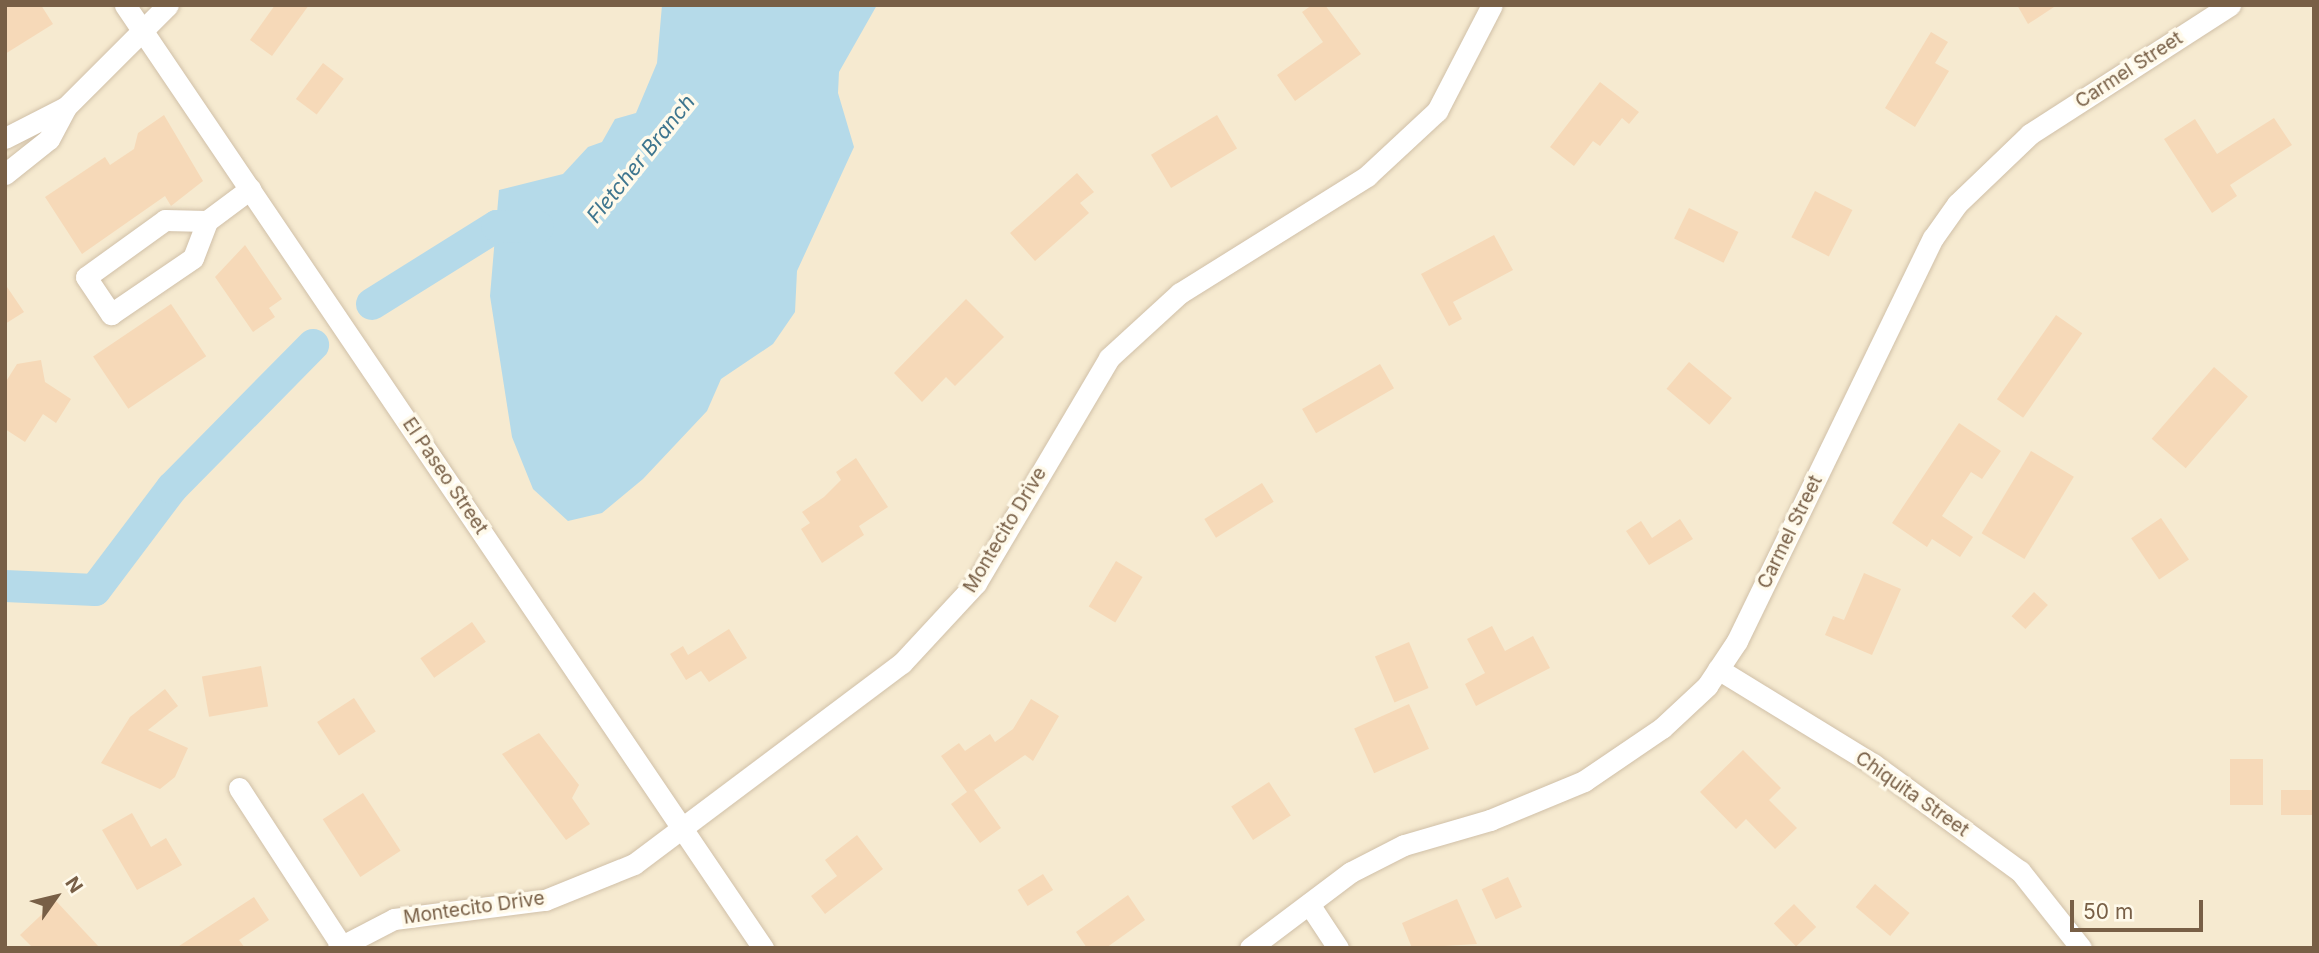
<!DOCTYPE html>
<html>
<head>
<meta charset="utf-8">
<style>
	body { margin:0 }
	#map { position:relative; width:2319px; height:953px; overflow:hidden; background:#fef7e2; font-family:Inter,sans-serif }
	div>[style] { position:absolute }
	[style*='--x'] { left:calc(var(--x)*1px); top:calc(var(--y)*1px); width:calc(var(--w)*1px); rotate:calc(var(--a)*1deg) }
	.residential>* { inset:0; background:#f6ead0; transform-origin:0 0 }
	.water>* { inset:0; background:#b5dae9 }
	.river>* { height:32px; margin:-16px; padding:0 16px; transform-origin:16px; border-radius:16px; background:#b5dae9 }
	.building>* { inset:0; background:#f6d9b8; transform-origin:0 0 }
	.roads { filter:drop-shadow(0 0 2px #d0c0a8) drop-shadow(0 0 2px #d0c0a8) }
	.street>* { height:21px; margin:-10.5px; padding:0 10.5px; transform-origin:10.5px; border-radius:10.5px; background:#fff }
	span { translate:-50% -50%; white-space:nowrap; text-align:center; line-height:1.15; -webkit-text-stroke:7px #fffaeb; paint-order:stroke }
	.street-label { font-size:19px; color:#785f46 }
	.water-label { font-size:21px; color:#3e758e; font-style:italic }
	.frame { position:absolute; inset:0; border:7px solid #785f46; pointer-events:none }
	.north { position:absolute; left:21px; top:862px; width:70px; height:70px; -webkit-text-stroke:5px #fffaeb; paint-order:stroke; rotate:56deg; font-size:19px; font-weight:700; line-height:28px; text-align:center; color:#785f46 }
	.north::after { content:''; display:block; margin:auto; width:24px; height:32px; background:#785f46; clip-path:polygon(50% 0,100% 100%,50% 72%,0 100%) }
	.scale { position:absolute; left:2070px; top:900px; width:133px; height:32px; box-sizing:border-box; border:4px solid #785f46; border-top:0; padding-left:9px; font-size:21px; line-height:24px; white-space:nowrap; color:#785f46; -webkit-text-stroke:5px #fffaeb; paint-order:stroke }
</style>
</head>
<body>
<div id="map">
	<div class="residential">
		<div style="left:5px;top:5px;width:2309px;height:943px"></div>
	</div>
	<div class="water">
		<div style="clip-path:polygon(662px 5px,877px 5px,839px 72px,838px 93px,854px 147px,797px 271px,795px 312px,773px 344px,721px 379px,707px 411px,643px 479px,602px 513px,568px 521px,533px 489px,512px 437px,490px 296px,499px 190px,563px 174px,588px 147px,602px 142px,615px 119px,636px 113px,657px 63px)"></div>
	</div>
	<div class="river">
		<div style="--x:372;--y:304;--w:147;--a:-32"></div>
		<div style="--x:497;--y:226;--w:41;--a:1.4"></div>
		<div style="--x:5;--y:586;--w:90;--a:2.5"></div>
		<div style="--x:95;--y:590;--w:128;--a:-53"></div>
		<div style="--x:172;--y:488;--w:201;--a:-45.4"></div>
	</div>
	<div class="building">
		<div style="clip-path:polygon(5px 5px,41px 5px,53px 24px,5px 54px)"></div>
		<div style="clip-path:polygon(275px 5px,309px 5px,272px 56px,250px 40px)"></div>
		<div style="clip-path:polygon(1312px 5px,1325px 5px,1361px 54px,1295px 101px,1277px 75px,1323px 42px,1302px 12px)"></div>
		<div style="clip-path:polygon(2017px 5px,2057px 5px,2028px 24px)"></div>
		<div style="clip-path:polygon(1931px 32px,1948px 42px,1935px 63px,1949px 71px,1915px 127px,1885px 108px)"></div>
		<div style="left:323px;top:63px;width:26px;height:45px;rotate:37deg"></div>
		<div style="clip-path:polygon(1600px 82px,1639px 112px,1629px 124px,1622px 118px,1600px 146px,1593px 141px,1574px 166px,1550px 147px)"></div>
		<div style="clip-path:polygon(164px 115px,203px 181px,171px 206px,165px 196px,82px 254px,45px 197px,105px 157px,110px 165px,134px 149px,138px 133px)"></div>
		<div style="left:1217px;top:115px;width:39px;height:77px;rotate:59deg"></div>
		<div style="clip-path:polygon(2274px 118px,2292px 145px,2230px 185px,2237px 196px,2212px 213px,2164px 139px,2195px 119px,2217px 154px)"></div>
		<div style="clip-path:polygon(1077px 173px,1094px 192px,1080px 203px,1089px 213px,1035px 261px,1010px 233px)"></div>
		<div style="left:1815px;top:191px;width:42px;height:52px;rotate:27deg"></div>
		<div style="left:1689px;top:208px;width:55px;height:34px;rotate:26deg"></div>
		<div style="clip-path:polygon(1494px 235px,1513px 270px,1453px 302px,1462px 319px,1449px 326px,1421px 274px)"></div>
		<div style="clip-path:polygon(245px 245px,282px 299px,269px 308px,275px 317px,253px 332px,215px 277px)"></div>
		<div style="clip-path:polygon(5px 284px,24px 312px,5px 324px)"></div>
		<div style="clip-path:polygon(966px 299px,1004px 337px,955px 386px,946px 377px,922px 402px,894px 373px)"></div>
		<div style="left:171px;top:304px;width:63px;height:94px;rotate:56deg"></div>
		<div style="left:2056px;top:315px;width:32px;height:103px;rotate:35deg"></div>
		<div style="clip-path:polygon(41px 360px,45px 382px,71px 399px,56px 423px,43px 414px,25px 442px,5px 429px,5px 383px,17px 364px)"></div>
		<div style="left:1689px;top:362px;width:56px;height:35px;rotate:40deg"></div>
		<div style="left:1380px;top:364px;width:28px;height:90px;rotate:60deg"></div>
		<div style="left:2214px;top:367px;width:45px;height:95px;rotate:41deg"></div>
		<div style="clip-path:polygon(1959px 423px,2001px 451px,1982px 479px,1971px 472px,1942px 516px,1973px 537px,1960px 557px,1932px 539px,1927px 547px,1892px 523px)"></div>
		<div style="left:2031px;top:451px;width:50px;height:96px;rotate:31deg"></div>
		<div style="clip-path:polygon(856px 458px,888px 507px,859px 526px,864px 535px,822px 563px,801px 529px,810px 523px,802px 512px,824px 497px,841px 480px,836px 472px)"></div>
		<div style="left:1262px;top:483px;width:22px;height:68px;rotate:58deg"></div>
		<div style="left:2161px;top:518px;width:50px;height:36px;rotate:56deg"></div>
		<div style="clip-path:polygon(1680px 519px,1693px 539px,1649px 565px,1626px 531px,1641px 521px,1652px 538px)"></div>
		<div style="left:1116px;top:561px;width:31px;height:53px;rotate:31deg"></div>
		<div style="clip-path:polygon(1864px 573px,1901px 589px,1872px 655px,1825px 635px,1833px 616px,1844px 620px)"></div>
		<div style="left:2034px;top:592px;width:19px;height:33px;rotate:43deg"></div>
		<div style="left:472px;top:622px;width:24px;height:63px;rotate:55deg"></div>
		<div style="clip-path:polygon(1492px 626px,1505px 651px,1533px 636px,1550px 668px,1476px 706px,1465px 684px,1485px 673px,1467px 639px)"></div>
		<div style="clip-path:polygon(729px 629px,747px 658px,709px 682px,701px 671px,686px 680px,670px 654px,683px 646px,688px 655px)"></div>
		<div style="left:1409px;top:642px;width:50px;height:37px;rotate:67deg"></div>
		<div style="left:261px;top:666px;width:41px;height:60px;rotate:80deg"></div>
		<div style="clip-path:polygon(165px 689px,178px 706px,148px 730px,188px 748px,175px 777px,160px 789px,101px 763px,130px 717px)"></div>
		<div style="left:354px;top:698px;width:40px;height:44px;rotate:57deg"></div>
		<div style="clip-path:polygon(1031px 699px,1059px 716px,1033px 761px,1025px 755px,974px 790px,1001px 828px,980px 843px,951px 804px,967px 792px,941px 756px,959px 743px,965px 751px,990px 734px,995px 742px,1013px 729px)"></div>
		<div style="left:1409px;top:704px;width:49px;height:60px;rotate:66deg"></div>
		<div style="clip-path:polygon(539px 733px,579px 785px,572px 798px,590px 824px,566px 840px,502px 754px)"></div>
		<div style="clip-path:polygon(1743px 750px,1781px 788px,1769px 800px,1797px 828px,1775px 849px,1746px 819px,1736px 829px,1700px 792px)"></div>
		<div style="left:2230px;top:759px;width:33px;height:46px"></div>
		<div style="left:1269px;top:782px;width:40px;height:45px;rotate:57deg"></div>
		<div style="left:2314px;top:790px;width:25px;height:33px;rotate:90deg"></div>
		<div style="left:363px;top:793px;width:69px;height:48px;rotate:57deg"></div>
		<div style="clip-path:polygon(132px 813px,151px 847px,166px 838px,182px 865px,137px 890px,102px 830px)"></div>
		<div style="clip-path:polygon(857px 835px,883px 869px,825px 914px,811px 896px,837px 876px,825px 860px)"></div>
		<div style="left:1043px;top:874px;width:19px;height:30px;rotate:58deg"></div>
		<div style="left:1508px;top:877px;width:33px;height:29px;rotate:65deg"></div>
		<div style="left:1875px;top:884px;width:45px;height:30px;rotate:40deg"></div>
		<div style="clip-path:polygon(1128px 895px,1145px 920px,1106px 948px,1087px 948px,1076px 932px)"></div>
		<div style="clip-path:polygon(254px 897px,269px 920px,239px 940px,245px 948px,176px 948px)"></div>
		<div style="clip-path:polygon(1457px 899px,1477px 944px,1412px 948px,1402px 923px)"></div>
		<div style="clip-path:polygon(56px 901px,100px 948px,33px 948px,20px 935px)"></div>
		<div style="left:1794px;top:904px;width:32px;height:28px;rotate:46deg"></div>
	</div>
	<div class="roads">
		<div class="street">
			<div style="--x:125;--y:5;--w:1139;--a:55.92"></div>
			<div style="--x:5;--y:138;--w:68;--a:-26.9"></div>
			<div style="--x:5;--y:174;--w:56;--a:-38.5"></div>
			<div style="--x:49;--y:139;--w:36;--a:-62"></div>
			<div style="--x:66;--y:107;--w:144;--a:-45"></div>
			<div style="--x:207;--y:221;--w:42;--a:-178.6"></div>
			<div style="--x:165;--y:220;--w:97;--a:144.2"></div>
			<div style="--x:86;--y:277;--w:45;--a:56"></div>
			<div style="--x:111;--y:314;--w:99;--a:-34.3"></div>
			<div style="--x:193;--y:258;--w:40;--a:-69"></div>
			<div style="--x:207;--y:221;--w:54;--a:-36.7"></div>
			<div style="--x:1718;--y:669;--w:182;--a:31.5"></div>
			<div style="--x:1873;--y:764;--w:182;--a:36.1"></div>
			<div style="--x:2020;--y:871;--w:98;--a:51.6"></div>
			<div style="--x:239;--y:788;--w:187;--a:57"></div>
			<div style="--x:1309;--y:904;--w:53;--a:56.6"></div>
			<div style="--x:338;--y:948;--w:63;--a:-27.4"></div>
			<div style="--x:394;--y:919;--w:152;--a:-7.2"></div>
			<div style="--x:545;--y:900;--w:96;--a:-22"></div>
			<div style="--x:634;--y:864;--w:335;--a:-36.9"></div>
			<div style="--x:902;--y:663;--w:109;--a:-47.2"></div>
			<div style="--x:976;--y:583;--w:261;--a:-59.4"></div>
			<div style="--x:1109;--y:358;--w:96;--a:-42.5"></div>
			<div style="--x:1180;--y:293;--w:221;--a:-32"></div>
			<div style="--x:1367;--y:176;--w:96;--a:-42.9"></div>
			<div style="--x:1437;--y:111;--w:119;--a:-62.6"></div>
			<div style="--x:1250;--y:948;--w:126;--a:-37"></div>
			<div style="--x:1351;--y:872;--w:59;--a:-27"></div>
			<div style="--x:1404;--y:845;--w:90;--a:-16.2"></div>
			<div style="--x:1490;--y:820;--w:102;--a:-22.5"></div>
			<div style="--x:1584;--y:781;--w:94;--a:-34.2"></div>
			<div style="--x:1662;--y:728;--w:62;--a:-43"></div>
			<div style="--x:1707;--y:686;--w:54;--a:-56.3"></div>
			<div style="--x:1737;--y:641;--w:448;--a:-64.1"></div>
			<div style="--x:1933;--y:238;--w:42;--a:-54.8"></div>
			<div style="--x:1957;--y:204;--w:101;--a:-43.8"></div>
			<div style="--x:2030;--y:134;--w:238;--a:-32.8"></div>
		</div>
	</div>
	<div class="street-label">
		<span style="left:2129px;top:70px;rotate:-33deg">Carmel Street</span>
		<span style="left:445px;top:476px;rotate:56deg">El Paseo Street</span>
		<span style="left:1005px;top:530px;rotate:-59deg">Montecito Drive</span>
		<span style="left:1790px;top:532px;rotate:-64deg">Carmel Street</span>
		<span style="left:1912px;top:794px;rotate:35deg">Chiquita Street</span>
		<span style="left:474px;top:908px;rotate:-8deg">Montecito Drive</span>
	</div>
	<div class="water-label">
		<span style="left:641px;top:159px;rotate:-51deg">Fletcher Branch</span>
	</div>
	<div class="frame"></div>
	<div class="north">N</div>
	<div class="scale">50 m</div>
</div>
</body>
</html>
